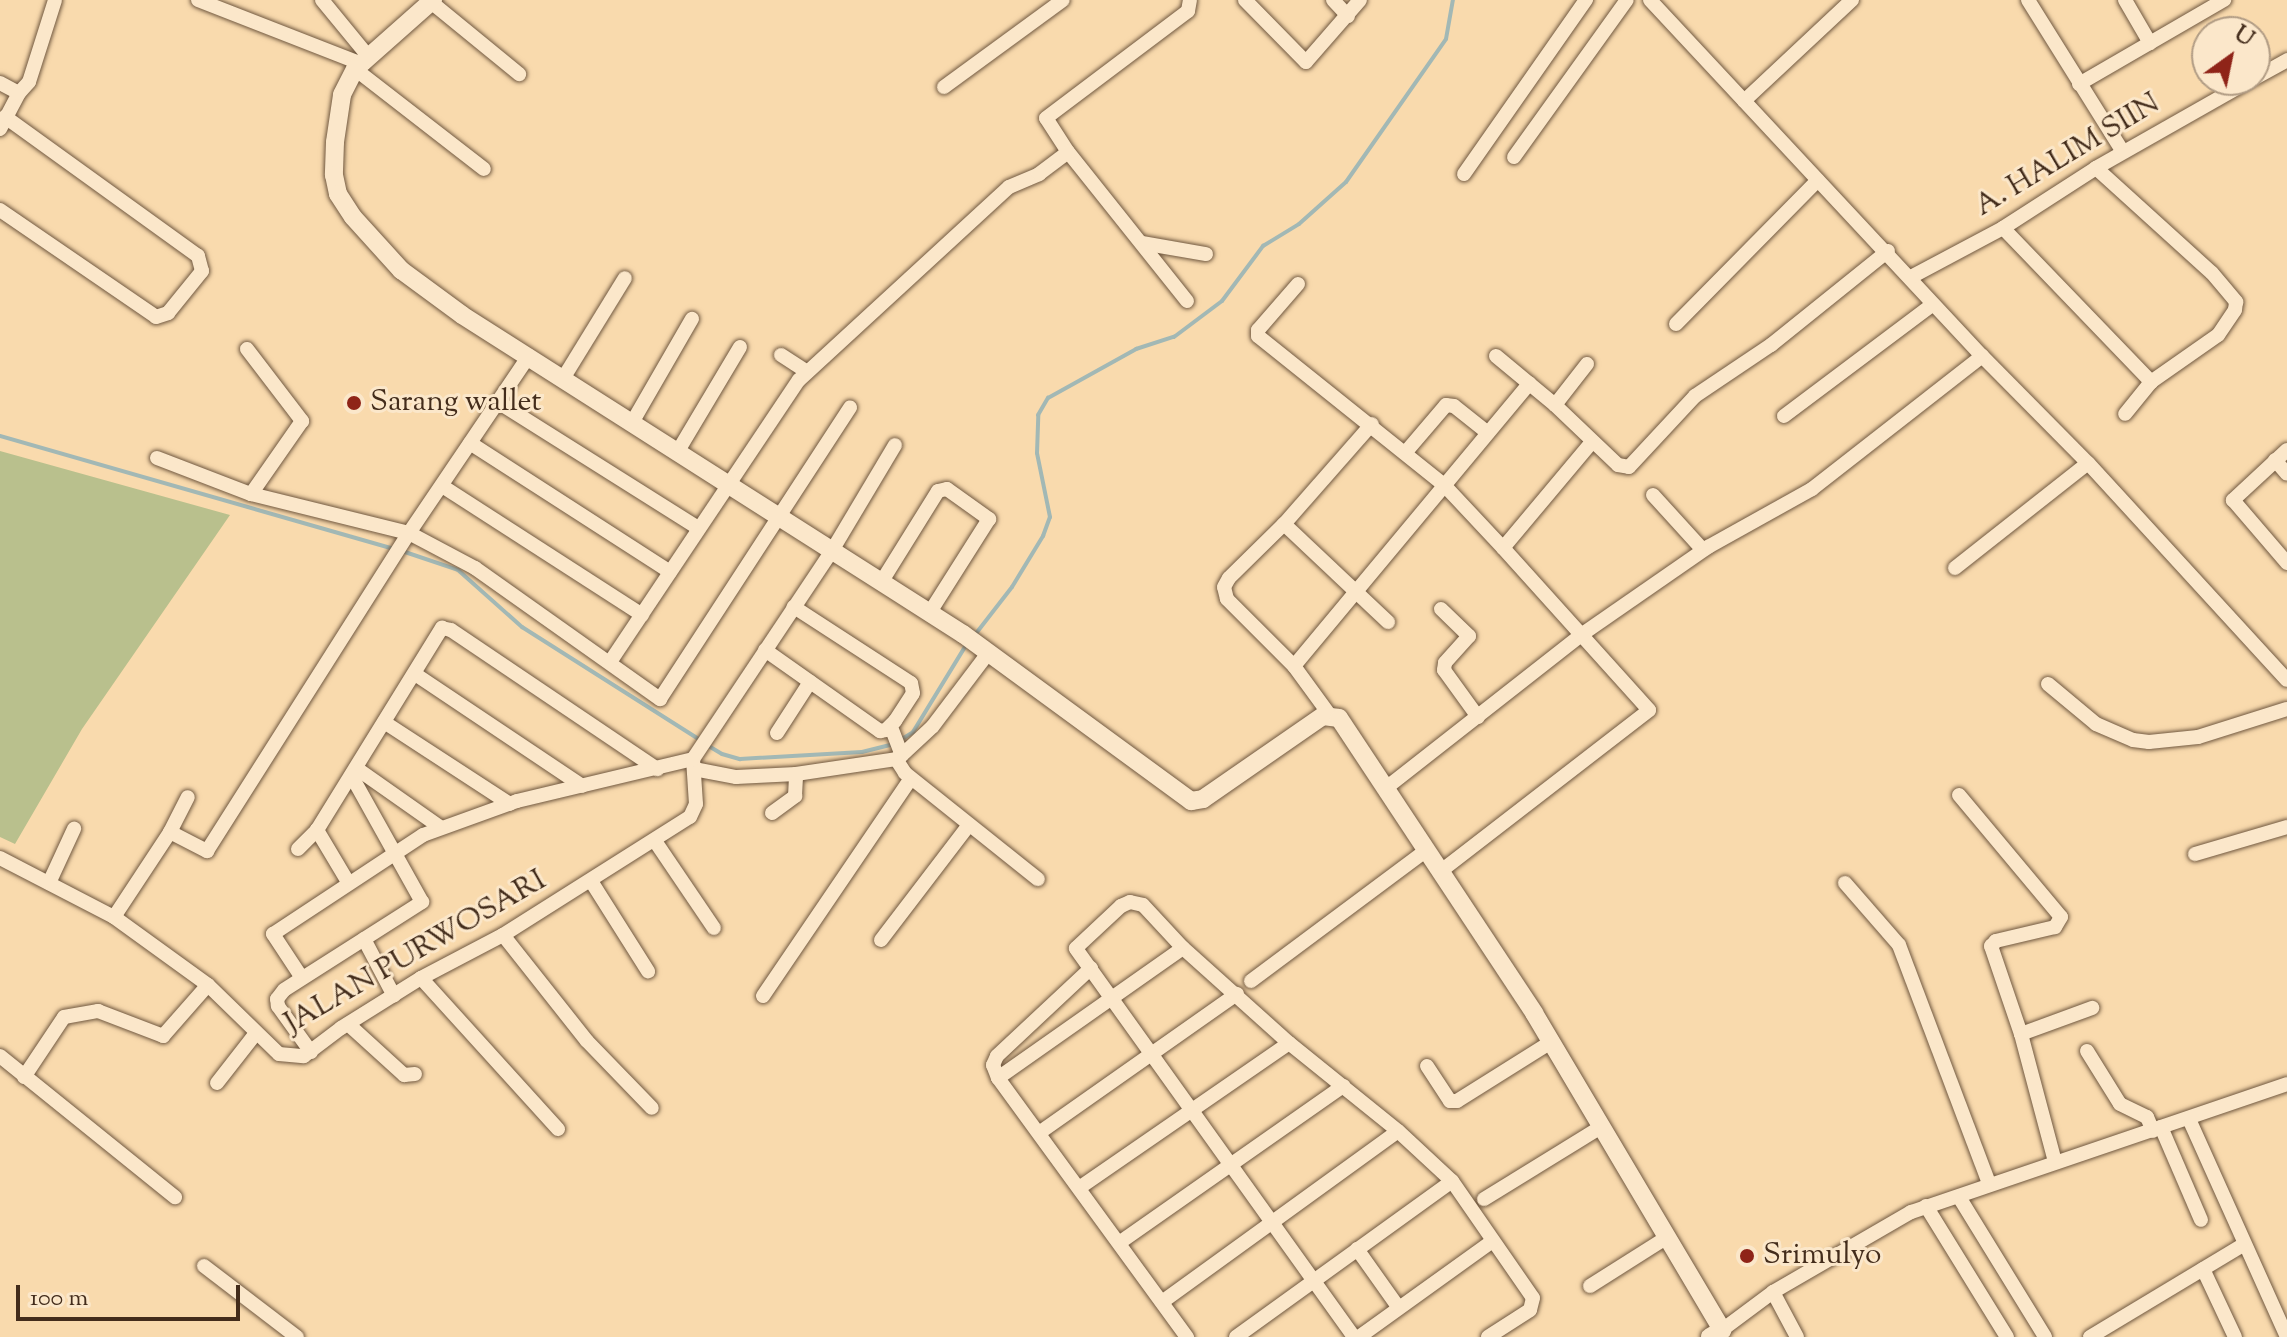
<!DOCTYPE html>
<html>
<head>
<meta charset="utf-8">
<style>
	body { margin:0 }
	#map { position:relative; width:2287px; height:1337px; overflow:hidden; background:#f9daad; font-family:"Sorts Mill Goudy",serif }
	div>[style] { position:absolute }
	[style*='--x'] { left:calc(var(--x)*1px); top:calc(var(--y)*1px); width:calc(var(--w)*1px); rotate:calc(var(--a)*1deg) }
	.green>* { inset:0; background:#b9c08d }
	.stream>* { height:4px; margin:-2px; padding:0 2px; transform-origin:2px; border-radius:2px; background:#a2b8b5 }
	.roads { filter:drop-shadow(0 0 2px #705840) drop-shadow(0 0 2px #705840) }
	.minor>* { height:14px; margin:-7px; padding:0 7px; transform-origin:7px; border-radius:7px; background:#fbe7ca }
	.tertiary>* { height:18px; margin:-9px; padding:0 9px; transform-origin:9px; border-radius:9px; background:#fbe7ca }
	.dots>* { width:22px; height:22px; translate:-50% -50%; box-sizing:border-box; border:4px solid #fbe7ca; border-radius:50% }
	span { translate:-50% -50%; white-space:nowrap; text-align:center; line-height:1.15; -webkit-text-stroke:6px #fbe7ca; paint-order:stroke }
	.street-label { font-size:30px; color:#432c1b }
	.poi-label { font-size:30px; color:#432c1b }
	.left { translate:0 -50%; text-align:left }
	.north { position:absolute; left:2191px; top:16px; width:80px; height:80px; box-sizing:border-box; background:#fbe7ca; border:2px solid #b19c84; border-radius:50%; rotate:33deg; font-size:22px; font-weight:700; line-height:32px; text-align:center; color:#432c1b }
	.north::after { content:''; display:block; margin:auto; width:28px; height:36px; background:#8f2418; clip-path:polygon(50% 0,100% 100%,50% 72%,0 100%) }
	.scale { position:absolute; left:16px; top:1285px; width:224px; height:36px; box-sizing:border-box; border:4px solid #432c1b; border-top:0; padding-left:10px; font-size:24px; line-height:28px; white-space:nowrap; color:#432c1b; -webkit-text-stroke:6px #fbe7ca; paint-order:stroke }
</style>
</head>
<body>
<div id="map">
	<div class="green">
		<div style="clip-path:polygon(0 451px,230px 515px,82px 729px,15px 844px,0 837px)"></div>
	</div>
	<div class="stream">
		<div style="--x:0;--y:436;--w:410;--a:16"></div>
		<div style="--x:402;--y:551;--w:59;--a:18.7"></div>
		<div style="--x:458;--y:570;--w:86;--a:41.7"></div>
		<div style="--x:522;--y:627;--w:211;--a:32.4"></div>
		<div style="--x:974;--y:636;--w:62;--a:-52.2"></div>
		<div style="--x:1012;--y:587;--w:60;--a:-58.7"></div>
		<div style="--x:1043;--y:536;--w:20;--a:-70"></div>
		<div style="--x:1050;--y:517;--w:65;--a:-101.5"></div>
		<div style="--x:1037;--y:453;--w:38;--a:-88"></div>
		<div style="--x:1038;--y:415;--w:20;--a:-60"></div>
		<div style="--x:1048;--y:398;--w:101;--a:-29.1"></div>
		<div style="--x:1136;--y:349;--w:40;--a:-18"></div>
		<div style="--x:1174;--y:337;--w:60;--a:-36.9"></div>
		<div style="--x:1222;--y:301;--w:69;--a:-53.3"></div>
		<div style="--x:1263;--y:246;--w:42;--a:-31.4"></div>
		<div style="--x:1299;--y:224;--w:63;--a:-41.8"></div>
		<div style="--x:1346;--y:182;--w:174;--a:-55"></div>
		<div style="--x:1446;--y:39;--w:40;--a:-80"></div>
		<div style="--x:902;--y:739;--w:13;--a:-32"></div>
		<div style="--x:913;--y:732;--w:105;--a:-58.6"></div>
		<div style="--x:707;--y:745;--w:17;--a:31"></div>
		<div style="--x:722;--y:754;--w:19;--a:16"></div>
		<div style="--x:740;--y:759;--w:122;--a:-3.3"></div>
		<div style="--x:862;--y:752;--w:33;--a:-14"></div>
	</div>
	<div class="roads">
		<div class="minor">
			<div style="--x:198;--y:0;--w:174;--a:21.3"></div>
			<div style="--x:322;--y:0;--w:72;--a:50.6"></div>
			<div style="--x:1245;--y:0;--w:87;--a:45.5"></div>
			<div style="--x:1306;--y:62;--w:82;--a:-48.9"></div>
			<div style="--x:1333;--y:0;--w:22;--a:47"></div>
			<div style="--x:1650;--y:0;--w:487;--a:47"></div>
			<div style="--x:1982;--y:356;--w:151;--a:45.3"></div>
			<div style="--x:2088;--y:463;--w:294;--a:47.5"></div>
			<div style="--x:2028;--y:0;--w:179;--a:58"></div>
			<div style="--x:2125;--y:0;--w:50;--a:59.8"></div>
			<div style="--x:431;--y:2;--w:114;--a:39.3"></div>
			<div style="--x:355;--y:69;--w:163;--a:37.8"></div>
			<div style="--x:2255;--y:78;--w:37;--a:-29"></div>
			<div style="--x:0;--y:83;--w:21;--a:28"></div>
			<div style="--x:2079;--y:84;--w:168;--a:-30.1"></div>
			<div style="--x:944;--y:87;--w:147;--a:-36.2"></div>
			<div style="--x:1744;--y:101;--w:148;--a:-43.1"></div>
			<div style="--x:0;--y:129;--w:41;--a:-62.2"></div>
			<div style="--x:19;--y:93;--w:15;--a:-48"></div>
			<div style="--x:29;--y:82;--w:86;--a:-72.4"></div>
			<div style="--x:1514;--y:157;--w:193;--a:-54.3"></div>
			<div style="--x:2096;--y:168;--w:156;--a:42.2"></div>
			<div style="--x:2212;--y:273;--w:38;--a:50"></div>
			<div style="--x:2236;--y:302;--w:8;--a:97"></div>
			<div style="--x:2235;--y:310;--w:30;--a:124"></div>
			<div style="--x:2218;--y:335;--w:82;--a:145"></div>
			<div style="--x:2151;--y:382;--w:41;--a:129.1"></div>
			<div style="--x:1464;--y:174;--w:213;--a:-55"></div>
			<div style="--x:0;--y:210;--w:189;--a:34.4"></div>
			<div style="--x:156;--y:317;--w:13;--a:-18"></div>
			<div style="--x:168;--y:313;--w:54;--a:-51"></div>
			<div style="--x:202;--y:271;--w:16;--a:-105"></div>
			<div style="--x:198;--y:256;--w:238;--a:-144.2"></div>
			<div style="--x:2003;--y:228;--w:214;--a:46.1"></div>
			<div style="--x:1142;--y:243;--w:65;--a:9.8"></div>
			<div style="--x:1911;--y:277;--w:104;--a:-28"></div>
			<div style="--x:2003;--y:228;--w:111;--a:-32.8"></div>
			<div style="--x:2096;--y:168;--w:178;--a:-29.6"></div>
			<div style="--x:1298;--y:284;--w:61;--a:131"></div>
			<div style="--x:1258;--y:330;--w:6;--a:90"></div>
			<div style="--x:1258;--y:336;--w:240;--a:38.7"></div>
			<div style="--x:1445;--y:486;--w:85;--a:46.9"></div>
			<div style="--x:1503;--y:548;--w:138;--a:-50"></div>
			<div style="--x:1187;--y:301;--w:191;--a:-128.6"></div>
			<div style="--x:1068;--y:152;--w:40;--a:-122.9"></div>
			<div style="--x:1046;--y:118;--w:178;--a:-37"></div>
			<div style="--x:1188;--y:11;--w:11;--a:-80"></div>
			<div style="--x:1676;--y:324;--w:202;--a:-45.4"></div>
			<div style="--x:247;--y:349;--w:91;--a:52.6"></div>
			<div style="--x:302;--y:421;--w:89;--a:124.9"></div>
			<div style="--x:781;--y:355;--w:31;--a:33"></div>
			<div style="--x:1496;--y:356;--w:77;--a:39.7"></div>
			<div style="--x:1587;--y:364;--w:52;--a:128"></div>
			<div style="--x:1555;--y:405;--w:87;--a:43.6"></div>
			<div style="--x:1618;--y:465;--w:11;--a:10"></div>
			<div style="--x:1629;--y:467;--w:97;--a:-47.1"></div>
			<div style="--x:1695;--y:396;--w:92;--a:-33.9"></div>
			<div style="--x:1771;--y:345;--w:150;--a:-38.8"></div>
			<div style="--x:564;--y:377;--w:116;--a:-58.4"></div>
			<div style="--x:498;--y:402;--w:236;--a:32.2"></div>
			<div style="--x:1784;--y:416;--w:186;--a:-36.9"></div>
			<div style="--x:633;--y:421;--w:118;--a:-60"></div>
			<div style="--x:470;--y:443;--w:238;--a:32.8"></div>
			<div style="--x:2287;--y:450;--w:74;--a:137.2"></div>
			<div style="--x:2233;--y:500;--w:83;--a:49.4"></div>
			<div style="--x:678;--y:451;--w:121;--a:-59.2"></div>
			<div style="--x:1405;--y:453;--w:63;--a:-49.5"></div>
			<div style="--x:1446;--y:405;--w:8;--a:7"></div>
			<div style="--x:1454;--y:406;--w:43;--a:38.5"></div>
			<div style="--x:157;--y:458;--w:101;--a:21"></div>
			<div style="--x:251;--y:494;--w:163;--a:13.9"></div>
			<div style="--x:409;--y:533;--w:75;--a:27.9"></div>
			<div style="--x:475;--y:568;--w:227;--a:35.3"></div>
			<div style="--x:660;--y:699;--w:348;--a:-56.9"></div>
			<div style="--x:2275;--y:460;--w:18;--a:49"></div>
			<div style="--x:442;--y:486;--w:238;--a:32.8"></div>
			<div style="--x:1653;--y:495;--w:74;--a:47.7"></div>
			<div style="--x:1284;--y:524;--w:143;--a:43.3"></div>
			<div style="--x:1955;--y:568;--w:169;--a:-38.3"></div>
			<div style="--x:882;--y:581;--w:106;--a:-58.1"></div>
			<div style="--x:938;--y:491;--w:9;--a:-13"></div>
			<div style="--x:947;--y:489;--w:52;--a:35.5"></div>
			<div style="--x:989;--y:519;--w:110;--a:122.4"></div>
			<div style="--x:1441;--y:609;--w:39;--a:44"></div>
			<div style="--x:1469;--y:636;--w:36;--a:132"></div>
			<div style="--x:1445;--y:663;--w:7;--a:98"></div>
			<div style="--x:1444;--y:670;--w:58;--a:54.1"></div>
			<div style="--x:765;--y:650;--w:141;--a:35.2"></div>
			<div style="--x:880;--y:731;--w:6;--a:-9"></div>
			<div style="--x:886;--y:730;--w:13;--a:-45"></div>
			<div style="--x:895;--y:721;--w:33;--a:-57"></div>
			<div style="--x:913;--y:693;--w:10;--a:-101"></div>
			<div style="--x:911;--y:683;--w:140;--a:-147"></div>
			<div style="--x:610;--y:662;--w:339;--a:-56.2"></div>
			<div style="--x:799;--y:380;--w:285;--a:-42.6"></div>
			<div style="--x:1009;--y:187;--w:33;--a:-23"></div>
			<div style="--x:1039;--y:174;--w:36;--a:-37"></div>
			<div style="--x:1294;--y:666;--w:368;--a:-50.2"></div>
			<div style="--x:415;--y:674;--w:201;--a:33.8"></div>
			<div style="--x:2048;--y:684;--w:62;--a:39.8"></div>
			<div style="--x:2096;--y:724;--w:40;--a:23.4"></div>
			<div style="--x:2133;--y:740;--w:16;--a:7"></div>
			<div style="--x:2149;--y:742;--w:49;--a:-5.8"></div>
			<div style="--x:2198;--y:737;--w:93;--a:-17.5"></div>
			<div style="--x:1329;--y:714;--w:59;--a:-126.1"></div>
			<div style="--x:1294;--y:666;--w:95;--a:-135"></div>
			<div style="--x:1227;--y:599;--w:12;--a:-104"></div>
			<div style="--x:1224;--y:587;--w:10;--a:-61"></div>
			<div style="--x:1229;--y:578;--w:77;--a:-44.5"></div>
			<div style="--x:1284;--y:524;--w:133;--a:-48.7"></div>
			<div style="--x:384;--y:722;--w:150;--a:33.1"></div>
			<div style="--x:891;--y:727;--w:30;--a:69"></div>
			<div style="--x:777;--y:733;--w:61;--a:-57.1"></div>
			<div style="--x:896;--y:759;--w:17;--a:57"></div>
			<div style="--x:905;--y:773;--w:170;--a:38.6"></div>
			<div style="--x:356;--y:768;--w:103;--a:35.1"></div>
			<div style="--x:694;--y:769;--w:43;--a:10.8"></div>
			<div style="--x:736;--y:777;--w:60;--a:-2.9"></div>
			<div style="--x:1386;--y:788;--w:248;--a:-38.1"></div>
			<div style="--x:1581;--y:635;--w:155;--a:-34.7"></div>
			<div style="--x:1708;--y:547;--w:119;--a:-29.1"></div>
			<div style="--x:1812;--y:489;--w:216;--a:-38"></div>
			<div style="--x:1959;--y:795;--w:159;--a:50.1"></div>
			<div style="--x:2061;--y:917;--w:12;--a:121"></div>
			<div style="--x:2055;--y:927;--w:61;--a:166.7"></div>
			<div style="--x:1996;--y:941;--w:7;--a:135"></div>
			<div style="--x:1991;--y:946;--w:93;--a:71.2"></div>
			<div style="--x:2021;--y:1034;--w:132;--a:75.1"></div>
			<div style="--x:772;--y:813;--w:29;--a:-36"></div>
			<div style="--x:795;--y:796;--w:22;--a:-87"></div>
			<div style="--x:796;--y:774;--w:101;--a:-8.5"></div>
			<div style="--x:896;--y:759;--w:7;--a:-34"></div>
			<div style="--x:902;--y:755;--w:42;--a:-43.1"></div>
			<div style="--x:933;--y:726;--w:93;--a:-52.9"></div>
			<div style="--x:170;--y:832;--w:39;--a:-63"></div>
			<div style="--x:655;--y:841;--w:105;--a:55.9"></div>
			<div style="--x:298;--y:849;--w:27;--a:-45"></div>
			<div style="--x:2195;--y:854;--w:96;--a:-16.4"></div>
			<div style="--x:0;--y:858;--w:128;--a:27.4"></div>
			<div style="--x:114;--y:917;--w:116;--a:35.9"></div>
			<div style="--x:208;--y:985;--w:99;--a:44.2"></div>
			<div style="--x:279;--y:1054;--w:25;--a:5"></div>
			<div style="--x:304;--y:1056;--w:46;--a:-37.1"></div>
			<div style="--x:341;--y:1028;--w:94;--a:-32"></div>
			<div style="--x:421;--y:978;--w:93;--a:-27.7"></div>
			<div style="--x:503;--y:935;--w:221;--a:-32.3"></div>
			<div style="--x:690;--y:817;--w:14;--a:-65"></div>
			<div style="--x:696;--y:804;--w:45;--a:-93.8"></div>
			<div style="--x:693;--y:759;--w:252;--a:-56.3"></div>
			<div style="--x:833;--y:549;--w:121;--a:-59.2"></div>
			<div style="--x:1441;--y:871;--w:263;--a:-37.7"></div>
			<div style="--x:1649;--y:710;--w:218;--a:-132"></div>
			<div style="--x:591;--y:881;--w:107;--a:57.7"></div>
			<div style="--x:348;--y:882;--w:61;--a:-120.8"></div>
			<div style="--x:317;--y:830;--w:238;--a:-58.3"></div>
			<div style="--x:442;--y:628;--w:9;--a:13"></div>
			<div style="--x:451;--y:630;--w:249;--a:34"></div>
			<div style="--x:49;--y:883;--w:60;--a:-65.2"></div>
			<div style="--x:1845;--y:883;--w:82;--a:48.9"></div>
			<div style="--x:1899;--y:945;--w:254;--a:69.3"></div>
			<div style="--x:114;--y:917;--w:102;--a:-56.6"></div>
			<div style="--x:170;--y:832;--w:42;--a:27.2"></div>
			<div style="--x:207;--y:851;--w:377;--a:-57.6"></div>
			<div style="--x:409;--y:533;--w:214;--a:-55.9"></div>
			<div style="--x:503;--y:935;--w:135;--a:51.6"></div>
			<div style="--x:587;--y:1041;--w:93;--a:45.9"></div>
			<div style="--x:364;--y:939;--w:64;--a:62.2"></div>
			<div style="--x:881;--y:940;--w:145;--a:-52.6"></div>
			<div style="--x:1091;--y:968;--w:129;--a:136.9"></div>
			<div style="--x:997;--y:1056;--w:10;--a:114"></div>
			<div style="--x:993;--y:1065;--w:14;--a:69"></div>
			<div style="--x:998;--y:1078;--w:321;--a:53.9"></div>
			<div style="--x:302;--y:978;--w:53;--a:-123.4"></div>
			<div style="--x:273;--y:934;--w:180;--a:-33.4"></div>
			<div style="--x:423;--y:835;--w:100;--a:-19.9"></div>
			<div style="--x:517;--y:801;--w:181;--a:-13.4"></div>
			<div style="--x:421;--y:978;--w:204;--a:47.8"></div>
			<div style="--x:1251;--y:981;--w:219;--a:-36.7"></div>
			<div style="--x:763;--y:996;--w:263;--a:-55.8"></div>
			<div style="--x:348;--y:1024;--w:76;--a:42.3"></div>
			<div style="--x:404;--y:1075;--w:11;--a:-5"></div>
			<div style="--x:2021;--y:1034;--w:76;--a:-20.1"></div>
			<div style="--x:2087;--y:1051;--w:62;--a:58.1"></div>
			<div style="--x:2120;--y:1104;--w:30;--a:26"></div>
			<div style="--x:2147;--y:1117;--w:15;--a:67"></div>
			<div style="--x:311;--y:1052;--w:57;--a:-125.7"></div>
			<div style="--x:278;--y:1006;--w:7;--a:-98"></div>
			<div style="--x:277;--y:999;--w:11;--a:-52"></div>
			<div style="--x:284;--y:990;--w:164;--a:-32.5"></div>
			<div style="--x:422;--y:902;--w:145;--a:-119.2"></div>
			<div style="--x:0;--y:1056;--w:225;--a:38.9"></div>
			<div style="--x:1427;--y:1066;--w:42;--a:56.7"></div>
			<div style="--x:1450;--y:1101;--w:7;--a:0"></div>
			<div style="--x:1457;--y:1101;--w:111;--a:-32.1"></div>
			<div style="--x:24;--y:1077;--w:72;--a:-56.3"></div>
			<div style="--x:64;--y:1017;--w:35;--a:-10"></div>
			<div style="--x:98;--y:1011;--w:70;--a:21"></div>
			<div style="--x:163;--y:1036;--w:68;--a:-48.6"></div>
			<div style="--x:998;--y:1078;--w:226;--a:-35.1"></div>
			<div style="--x:217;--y:1083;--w:63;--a:-52"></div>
			<div style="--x:2189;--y:1119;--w:239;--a:65.8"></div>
			<div style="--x:2161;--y:1127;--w:101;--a:66.7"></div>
			<div style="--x:1039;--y:1133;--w:242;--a:-35.1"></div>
			<div style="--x:1079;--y:1188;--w:255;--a:-34.6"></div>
			<div style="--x:1959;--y:1197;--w:164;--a:58.4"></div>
			<div style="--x:1484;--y:1199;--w:137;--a:-31.6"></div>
			<div style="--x:1926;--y:1206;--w:154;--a:58.3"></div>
			<div style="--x:1119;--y:1243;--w:274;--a:-35"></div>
			<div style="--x:1357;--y:1249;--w:72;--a:54.6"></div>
			<div style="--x:204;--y:1266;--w:117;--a:37.4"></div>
			<div style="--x:2203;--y:1269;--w:75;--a:64.8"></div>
			<div style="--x:1590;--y:1286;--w:90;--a:-32.3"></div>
			<div style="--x:1773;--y:1292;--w:51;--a:61.9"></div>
			<div style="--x:1162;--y:1302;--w:291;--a:-35.9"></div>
			<div style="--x:1722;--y:1330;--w:64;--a:-36.7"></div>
			<div style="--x:1773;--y:1292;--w:160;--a:-30.1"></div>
			<div style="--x:1911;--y:1212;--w:397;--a:-18.8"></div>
			<div style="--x:1236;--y:1337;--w:266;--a:-35.8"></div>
			<div style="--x:1354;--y:1337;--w:478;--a:-125.6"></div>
			<div style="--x:1076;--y:948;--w:62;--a:-43"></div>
			<div style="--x:1121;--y:906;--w:10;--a:-24"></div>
			<div style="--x:1130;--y:902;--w:13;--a:13"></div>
			<div style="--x:1143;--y:905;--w:59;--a:47.1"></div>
			<div style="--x:1183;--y:948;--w:142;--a:41.9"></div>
			<div style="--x:1289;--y:1043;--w:140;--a:38.9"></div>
			<div style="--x:1398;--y:1131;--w:74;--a:42.8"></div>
			<div style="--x:1452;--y:1181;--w:142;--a:55.3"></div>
			<div style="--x:1533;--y:1298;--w:12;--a:104"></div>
			<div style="--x:1530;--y:1310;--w:50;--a:147.3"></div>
			<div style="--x:1359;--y:1337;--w:163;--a:-35.7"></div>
			<div style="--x:2090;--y:1337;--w:175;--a:-31"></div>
		</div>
		<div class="tertiary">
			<div style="--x:433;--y:0;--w:104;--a:138.5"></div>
			<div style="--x:355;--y:69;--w:29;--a:117"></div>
			<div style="--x:342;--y:95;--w:48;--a:98.5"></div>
			<div style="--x:335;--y:142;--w:33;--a:92"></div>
			<div style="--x:334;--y:175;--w:19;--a:78"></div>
			<div style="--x:338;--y:194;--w:27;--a:57"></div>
			<div style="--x:353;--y:217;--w:72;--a:47.8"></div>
			<div style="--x:401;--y:270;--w:76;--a:36.4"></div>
			<div style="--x:462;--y:315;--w:594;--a:32.49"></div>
			<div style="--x:963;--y:634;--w:283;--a:36.2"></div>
			<div style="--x:1191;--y:801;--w:12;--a:-9"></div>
			<div style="--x:1203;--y:799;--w:146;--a:-34.7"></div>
			<div style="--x:1323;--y:716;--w:16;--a:7"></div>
			<div style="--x:1339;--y:718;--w:354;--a:56.5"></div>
			<div style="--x:1534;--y:1013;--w:369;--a:59.3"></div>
			<div style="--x:1722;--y:1330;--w:14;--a:150"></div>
		</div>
	</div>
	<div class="dots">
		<div style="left:354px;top:403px;background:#8f2418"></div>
		<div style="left:1747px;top:1256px;background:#8f2418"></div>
	</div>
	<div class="street-label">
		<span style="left:2068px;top:156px;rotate:-31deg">A. HALIM SIIN</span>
		<span style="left:416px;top:953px;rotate:-30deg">JALAN PURWOSARI</span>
	</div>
	<div class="poi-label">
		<span class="left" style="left:370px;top:403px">Sarang wallet</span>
		<span class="left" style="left:1763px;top:1256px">Srimulyo</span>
	</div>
	<div class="north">U</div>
	<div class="scale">100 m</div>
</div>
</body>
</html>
